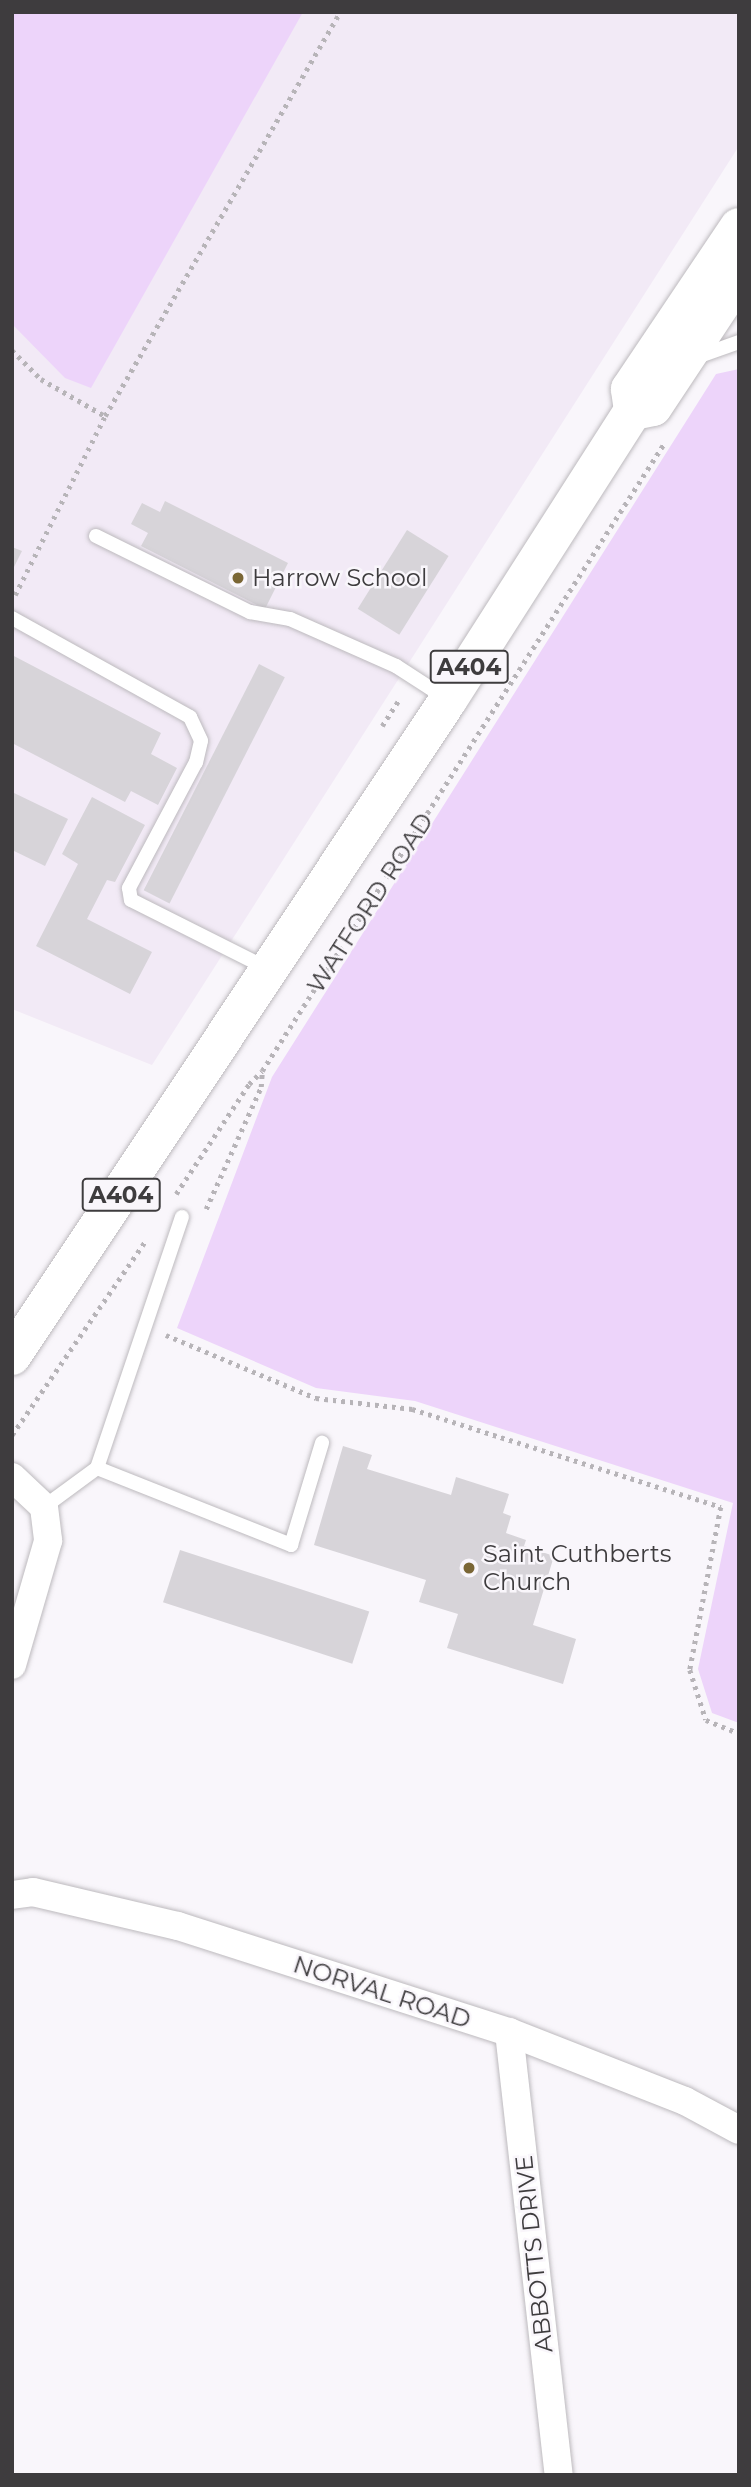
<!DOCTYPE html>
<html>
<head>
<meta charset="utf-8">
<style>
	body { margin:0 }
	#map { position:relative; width:751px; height:2487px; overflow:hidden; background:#f9f6fb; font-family:Montserrat,sans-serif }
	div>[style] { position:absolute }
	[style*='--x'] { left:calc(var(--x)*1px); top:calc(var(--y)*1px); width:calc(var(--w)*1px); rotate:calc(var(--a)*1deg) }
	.built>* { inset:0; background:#f2eaf6 }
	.green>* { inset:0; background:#edd4fa }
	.building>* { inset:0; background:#d7d4d9; transform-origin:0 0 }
	.path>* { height:4.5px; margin-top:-2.25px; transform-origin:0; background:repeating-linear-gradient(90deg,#b7b4b8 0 3.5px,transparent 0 8.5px) }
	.roads { filter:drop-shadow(0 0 2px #bdbabe) drop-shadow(0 0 2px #bdbabe) }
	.lane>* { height:14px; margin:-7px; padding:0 7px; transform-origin:7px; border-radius:7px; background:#fff }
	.street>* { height:28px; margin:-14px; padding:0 14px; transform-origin:14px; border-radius:14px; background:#fff }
	.primary>* { height:38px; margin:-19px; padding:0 19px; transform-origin:19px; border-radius:19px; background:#fff }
	.dots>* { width:19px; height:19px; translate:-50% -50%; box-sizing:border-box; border:4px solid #f9f6fb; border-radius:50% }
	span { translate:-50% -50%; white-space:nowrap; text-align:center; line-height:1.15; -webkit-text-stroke:5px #f9f6fb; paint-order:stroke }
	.shield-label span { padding:2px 5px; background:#f9f6fb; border:2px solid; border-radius:5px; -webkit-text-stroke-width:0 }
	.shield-label { font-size:23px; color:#3e3c3e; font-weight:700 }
	.poi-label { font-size:24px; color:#3e3c3e }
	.left { translate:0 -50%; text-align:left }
	.street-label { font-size:24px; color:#3e3c3e }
	.frame { position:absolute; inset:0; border:14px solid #3e3c3e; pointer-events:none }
</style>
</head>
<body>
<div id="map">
	<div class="built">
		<div style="clip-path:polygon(12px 12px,739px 12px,739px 146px,152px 1065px,12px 1009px)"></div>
	</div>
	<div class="green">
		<div style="clip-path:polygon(12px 12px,303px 12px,91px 388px,65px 378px,12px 324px)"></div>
		<div style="clip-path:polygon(739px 369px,739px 1723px,712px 1713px,698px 1669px,733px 1503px,415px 1401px,316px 1388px,177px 1328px,272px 1077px,716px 374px)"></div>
	</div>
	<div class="building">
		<div style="clip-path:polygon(165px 501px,288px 563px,265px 609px,141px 546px,148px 533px,131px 524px,142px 503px,160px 512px)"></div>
		<div style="left:407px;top:530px;width:49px;height:93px;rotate:32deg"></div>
		<div style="clip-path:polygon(12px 547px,22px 551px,12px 571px)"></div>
		<div style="clip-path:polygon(12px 655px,161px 733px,151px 754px,177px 768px,158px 805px,131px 791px,125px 802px,12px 743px)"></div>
		<div style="left:259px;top:664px;width:29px;height:254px;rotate:27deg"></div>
		<div style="clip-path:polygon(12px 792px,68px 819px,45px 866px,12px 850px)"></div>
		<div style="clip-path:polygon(92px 797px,145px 825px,115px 882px,107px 880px,87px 919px,152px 952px,130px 994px,36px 946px,78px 864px,62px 854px)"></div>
		<div style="clip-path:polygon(343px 1446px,372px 1455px,367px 1469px,451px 1495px,456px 1477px,509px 1494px,503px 1513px,511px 1516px,506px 1533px,526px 1540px,524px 1546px,554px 1556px,533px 1625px,576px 1639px,563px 1684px,447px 1648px,458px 1614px,419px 1602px,426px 1580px,314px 1545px)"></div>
		<div style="left:180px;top:1550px;width:199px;height:55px;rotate:18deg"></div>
	</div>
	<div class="path">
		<div style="--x:12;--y:350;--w:41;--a:45"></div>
		<div style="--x:41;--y:379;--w:74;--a:30"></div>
		<div style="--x:15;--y:595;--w:200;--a:-63.3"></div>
		<div style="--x:105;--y:416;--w:467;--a:-59.8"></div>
		<div style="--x:382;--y:726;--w:33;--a:-57"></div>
		<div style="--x:176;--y:1194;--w:132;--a:-56.4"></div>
		<div style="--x:249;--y:1084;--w:18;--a:-45"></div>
		<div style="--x:262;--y:1071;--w:747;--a:-57.35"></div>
		<div style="--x:206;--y:1209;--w:134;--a:-65.7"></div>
		<div style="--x:261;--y:1087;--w:15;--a:-86"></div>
		<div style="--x:166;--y:1335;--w:163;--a:22.8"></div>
		<div style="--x:316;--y:1398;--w:97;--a:6.5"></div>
		<div style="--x:412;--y:1409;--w:324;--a:17.6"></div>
		<div style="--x:721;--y:1507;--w:166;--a:100.8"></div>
		<div style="--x:690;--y:1670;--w:52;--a:72.3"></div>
		<div style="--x:706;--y:1720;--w:35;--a:22"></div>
		<div style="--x:12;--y:1435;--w:237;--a:-55.5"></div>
	</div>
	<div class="roads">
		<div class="lane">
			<div style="--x:697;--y:357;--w:45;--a:-19.7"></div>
			<div style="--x:96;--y:536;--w:172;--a:26.3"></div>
			<div style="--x:250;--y:612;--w:41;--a:9.9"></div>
			<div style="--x:290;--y:619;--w:116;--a:23.9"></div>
			<div style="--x:396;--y:666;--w:61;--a:32.9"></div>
			<div style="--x:12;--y:618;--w:204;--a:29.1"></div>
			<div style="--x:190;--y:717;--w:26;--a:65"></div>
			<div style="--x:201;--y:741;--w:22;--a:103"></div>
			<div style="--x:196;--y:762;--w:143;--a:118"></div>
			<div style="--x:129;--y:888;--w:12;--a:81"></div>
			<div style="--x:131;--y:900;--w:151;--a:26.7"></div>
			<div style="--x:97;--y:1468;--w:209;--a:21.6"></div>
			<div style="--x:291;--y:1545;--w:107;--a:-73.1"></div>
			<div style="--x:44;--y:1507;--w:66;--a:-36.3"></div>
			<div style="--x:97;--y:1468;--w:265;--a:-71.3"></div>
		</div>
		<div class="street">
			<div style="--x:12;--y:1477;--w:44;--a:43.2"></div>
			<div style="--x:44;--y:1507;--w:34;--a:83"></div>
			<div style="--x:48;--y:1541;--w:129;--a:106.2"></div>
			<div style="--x:12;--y:1895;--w:21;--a:-8"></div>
			<div style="--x:33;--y:1892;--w:149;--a:13.2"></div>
			<div style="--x:178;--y:1926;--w:348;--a:17.8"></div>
			<div style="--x:509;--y:2032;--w:189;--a:21.4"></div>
			<div style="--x:685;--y:2101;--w:61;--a:28.2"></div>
			<div style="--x:509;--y:2032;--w:446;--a:83.6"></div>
		</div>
		<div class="primary">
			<div style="--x:633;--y:411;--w:20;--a:-11"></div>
			<div style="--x:653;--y:407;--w:156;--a:-56.5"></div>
			<div style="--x:12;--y:1356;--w:788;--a:-56.39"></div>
			<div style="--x:448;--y:700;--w:343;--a:-57.4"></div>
			<div style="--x:633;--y:411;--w:22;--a:-98"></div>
			<div style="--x:630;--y:389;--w:195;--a:-56.1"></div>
		</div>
	</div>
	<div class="dots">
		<div style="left:238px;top:578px;background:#7a6635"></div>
		<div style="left:469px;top:1568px;background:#7a6635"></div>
	</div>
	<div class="shield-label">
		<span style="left:469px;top:667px">A404</span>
		<span style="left:121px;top:1195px">A404</span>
	</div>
	<div class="poi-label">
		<span class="left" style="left:252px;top:578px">Harrow School</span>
		<span class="left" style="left:483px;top:1568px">Saint Cuthberts<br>Church</span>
	</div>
	<div class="street-label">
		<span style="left:370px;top:903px;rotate:-57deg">WATFORD ROAD</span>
		<span style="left:382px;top:1992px;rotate:18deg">NORVAL ROAD</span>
		<span style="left:534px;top:2254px;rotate:-96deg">ABBOTTS DRIVE</span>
	</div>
	<div class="frame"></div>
</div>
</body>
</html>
